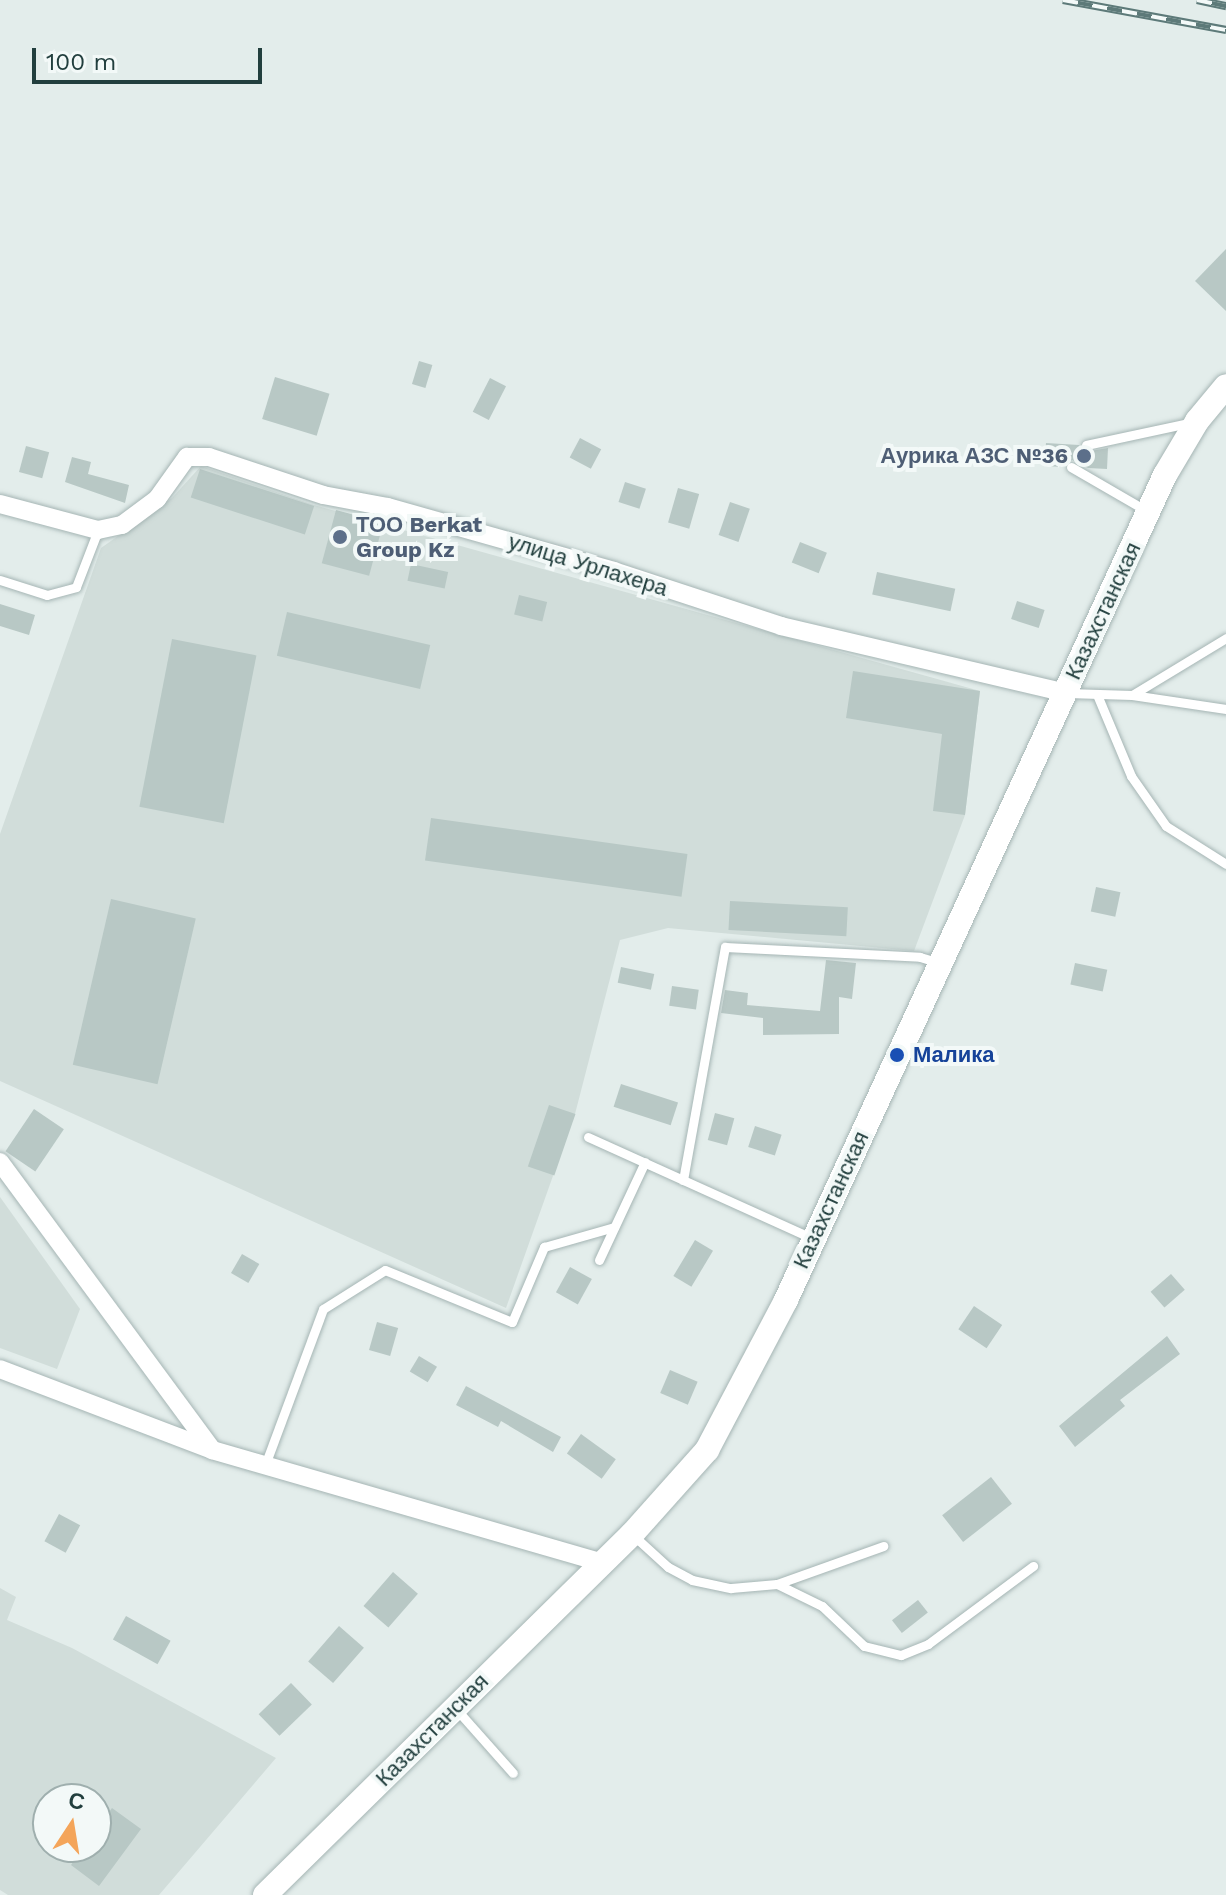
<!DOCTYPE html>
<html>
<head>
<meta charset="utf-8">
<style>
	body { margin:0 }
	#map { position:relative; width:1226px; height:1895px; overflow:hidden; background:#e3edeb; font-family:"Work Sans",sans-serif }
	div>[style] { position:absolute }
	[style*='--x'] { left:calc(var(--x)*1px); top:calc(var(--y)*1px); width:calc(var(--w)*1px); rotate:calc(var(--a)*1deg) }
	.built>* { inset:0; background:#d1ddda }
	.building>* { inset:0; background:#b8c8c5; transform-origin:0 0 }
	.roads { filter:drop-shadow(0 0 2px #a5b5b4) drop-shadow(0 0 2px #a5b5b4) }
	.service>* { height:9px; margin:-4.5px; padding:0 4.5px; transform-origin:4.5px; border-radius:4.5px; background:#fff }
	.minor>* { height:18px; margin:-9px; padding:0 9px; transform-origin:9px; border-radius:9px; background:#fff }
	.secondary>* { height:24px; margin:-12px; padding:0 12px; transform-origin:12px; border-radius:12px; background:#fff }
	.rail>* { height:8px; margin-top:-4px; transform-origin:0; background:repeating-linear-gradient(90deg,#f3f9f8 0 15px,#5d7a79 0 30px); box-sizing:border-box; border-block:2px solid #5d7a79 }
	.dots>* { width:22px; height:22px; translate:-50% -50%; box-sizing:border-box; border:4px solid #f3f9f8; border-radius:50% }
	span { translate:-50% -50%; white-space:nowrap; text-align:center; line-height:1.15; -webkit-text-stroke:8px #f3f9f8; paint-order:stroke }
	.service-label { font-size:22px; color:#4e5e75; font-weight:700 }
	.right { translate:-100% -50%; text-align:right }
	.left { translate:0 -50%; text-align:left }
	.street-label { font-size:22px; color:#223f3e }
	.transit-label { font-size:22px; color:#164399; font-weight:700 }
	.north { position:absolute; left:32px; top:1783px; width:80px; height:80px; box-sizing:border-box; background:#f3f9f8; border:2px solid #9fafae; border-radius:50%; rotate:12deg; font-size:22px; font-weight:700; line-height:32px; text-align:center; color:#223f3e }
	.north::after { content:''; display:block; margin:auto; width:28px; height:36px; background:#f4a55a; clip-path:polygon(50% 0,100% 100%,50% 72%,0 100%) }
	.scale { position:absolute; left:32px; top:48px; width:230px; height:36px; box-sizing:border-box; border:4px solid #223f3e; border-top:0; padding-left:10px; font-size:24px; line-height:28px; white-space:nowrap; color:#223f3e; -webkit-text-stroke:6px #f3f9f8; paint-order:stroke }
</style>
</head>
<body>
<div id="map">
	<div class="built">
		<div style="clip-path:polygon(201px 466px,314px 505px,980px 691px,965px 815px,914px 951px,668px 928px,620px 940px,575px 1114px,506px 1308px,0 1081px,0 834px,101px 548px,172px 498px)"></div>
		<div style="clip-path:polygon(0 1197px,80px 1309px,57px 1369px,0 1348px)"></div>
		<div style="clip-path:polygon(evenodd,0 1588px,16px 1597px,7px 1620px,72px 1648px,276px 1758px,159px 1895px,8px 1895px,0 1890px,0 1588px,48px 1799px,96px 1799px,96px 1847px,48px 1847px,48px 1799px)"></div>
	</div>
	<div class="building">
		<div style="clip-path:polygon(1226px 249px,1226px 311px,1195px 281px)"></div>
		<div style="left:419px;top:361px;width:14px;height:24px;rotate:17deg"></div>
		<div style="left:275px;top:377px;width:57px;height:44px;rotate:17deg"></div>
		<div style="left:490px;top:378px;width:18px;height:38px;rotate:27deg"></div>
		<div style="left:580px;top:438px;width:24px;height:22px;rotate:28deg"></div>
		<div style="clip-path:polygon(1046px 443px,1079px 445px,1084px 452px,1108px 448px,1107px 469px,1088px 468px,1072px 460px,1064px 467px,1044px 466px)"></div>
		<div style="left:26px;top:446px;width:24px;height:27px;rotate:15deg"></div>
		<div style="clip-path:polygon(72px 457px,91px 462px,88px 474px,129px 485px,125px 503px,65px 482px)"></div>
		<div style="left:200px;top:469px;width:120px;height:30px;rotate:18deg"></div>
		<div style="left:625px;top:482px;width:22px;height:21px;rotate:18deg"></div>
		<div style="left:678px;top:488px;width:22px;height:36px;rotate:16deg"></div>
		<div style="left:730px;top:502px;width:21px;height:35px;rotate:19deg"></div>
		<div style="left:336px;top:510px;width:49px;height:55px;rotate:15deg"></div>
		<div style="left:800px;top:542px;width:29px;height:22px;rotate:22deg"></div>
		<div style="left:411px;top:564px;width:38px;height:17px;rotate:12deg"></div>
		<div style="left:877px;top:572px;width:80px;height:23px;rotate:12deg"></div>
		<div style="left:519px;top:595px;width:29px;height:20px;rotate:14deg"></div>
		<div style="left:1017px;top:601px;width:29px;height:19px;rotate:18deg"></div>
		<div style="clip-path:polygon(0 604px,35px 615px,29px 635px,0 626px)"></div>
		<div style="left:287px;top:612px;width:147px;height:45px;rotate:13deg"></div>
		<div style="left:172px;top:639px;width:86px;height:171px;rotate:11deg"></div>
		<div style="clip-path:polygon(853px 671px,980px 691px,965px 815px,933px 811px,942px 734px,846px 718px)"></div>
		<div style="left:431px;top:818px;width:259px;height:43px;rotate:8deg"></div>
		<div style="left:1096px;top:887px;width:25px;height:25px;rotate:12deg"></div>
		<div style="left:111px;top:899px;width:87px;height:170px;rotate:13deg"></div>
		<div style="left:730px;top:901px;width:118px;height:29px;rotate:3deg"></div>
		<div style="clip-path:polygon(826px 960px,856px 963px,852px 999px,839px 997px,839px 1034px,763px 1035px,763px 1018px,721px 1013px,725px 990px,748px 993px,747px 1005px,820px 1011px)"></div>
		<div style="left:1075px;top:963px;width:33px;height:22px;rotate:12deg"></div>
		<div style="left:621px;top:967px;width:34px;height:16px;rotate:12deg"></div>
		<div style="left:672px;top:986px;width:27px;height:20px;rotate:8deg"></div>
		<div style="left:621px;top:1084px;width:60px;height:24px;rotate:18deg"></div>
		<div style="left:549px;top:1105px;width:28px;height:65px;rotate:19deg"></div>
		<div style="left:34px;top:1109px;width:36px;height:51px;rotate:34deg"></div>
		<div style="left:715px;top:1113px;width:20px;height:28px;rotate:15deg"></div>
		<div style="left:755px;top:1126px;width:28px;height:22px;rotate:18deg"></div>
		<div style="left:695px;top:1240px;width:21px;height:42px;rotate:31deg"></div>
		<div style="left:242px;top:1254px;width:20px;height:22px;rotate:30deg"></div>
		<div style="left:570px;top:1267px;width:25px;height:29px;rotate:29deg"></div>
		<div style="left:1171px;top:1274px;width:21px;height:27px;rotate:49deg"></div>
		<div style="left:974px;top:1306px;width:34px;height:28px;rotate:34deg"></div>
		<div style="left:377px;top:1322px;width:22px;height:29px;rotate:16deg"></div>
		<div style="clip-path:polygon(1167px 1336px,1180px 1354px,1120px 1400px,1125px 1406px,1075px 1447px,1059px 1426px)"></div>
		<div style="left:419px;top:1356px;width:21px;height:18px;rotate:31deg"></div>
		<div style="left:670px;top:1370px;width:30px;height:25px;rotate:23deg"></div>
		<div style="clip-path:polygon(466px 1386px,561px 1437px,553px 1452px,501px 1421px,498px 1427px,456px 1405px)"></div>
		<div style="left:581px;top:1434px;width:43px;height:24px;rotate:36deg"></div>
		<div style="left:991px;top:1477px;width:34px;height:62px;rotate:52deg"></div>
		<div style="left:59px;top:1514px;width:24px;height:31px;rotate:28deg"></div>
		<div style="left:393px;top:1572px;width:33px;height:45px;rotate:41deg"></div>
		<div style="left:918px;top:1600px;width:16px;height:33px;rotate:52deg"></div>
		<div style="left:126px;top:1616px;width:51px;height:27px;rotate:29deg"></div>
		<div style="left:339px;top:1626px;width:33px;height:47px;rotate:41deg"></div>
		<div style="left:291px;top:1683px;width:30px;height:45px;rotate:46deg"></div>
		<div style="clip-path:polygon(112px 1808px,141px 1829px,99px 1886px,71px 1865px,84px 1847px,96px 1847px,96px 1830px)"></div>
	</div>
	<div class="roads">
		<div class="service">
			<div style="--x:1086;--y:445;--w:109;--a:-12.1"></div>
			<div style="--x:1071;--y:467;--w:88;--a:30.1"></div>
			<div style="--x:0;--y:580;--w:49;--a:17.7"></div>
			<div style="--x:47;--y:595;--w:30;--a:-15"></div>
			<div style="--x:76;--y:587;--w:61;--a:-68.9"></div>
			<div style="--x:1067;--y:693;--w:65;--a:1.8"></div>
			<div style="--x:1132;--y:695;--w:95;--a:8.5"></div>
			<div style="--x:1132;--y:695;--w:110;--a:-31.2"></div>
			<div style="--x:1098;--y:697;--w:86;--a:67.3"></div>
			<div style="--x:1131;--y:776;--w:61;--a:55"></div>
			<div style="--x:1166;--y:826;--w:71;--a:32.3"></div>
			<div style="--x:588;--y:1137;--w:248;--a:24.3"></div>
			<div style="--x:683;--y:1180;--w:237;--a:-79.8"></div>
			<div style="--x:725;--y:947;--w:195;--a:2.9"></div>
			<div style="--x:920;--y:957;--w:21;--a:17"></div>
			<div style="--x:599;--y:1260;--w:108;--a:-64.9"></div>
			<div style="--x:265;--y:1465;--w:166;--a:-69.6"></div>
			<div style="--x:323;--y:1309;--w:73;--a:-32.2"></div>
			<div style="--x:385;--y:1270;--w:137;--a:22.3"></div>
			<div style="--x:512;--y:1322;--w:82;--a:-66.9"></div>
			<div style="--x:544;--y:1247;--w:73;--a:-15.9"></div>
			<div style="--x:634;--y:1536;--w:46;--a:42.4"></div>
			<div style="--x:668;--y:1567;--w:27;--a:28"></div>
			<div style="--x:692;--y:1580;--w:40;--a:12"></div>
			<div style="--x:731;--y:1588;--w:46;--a:-5"></div>
			<div style="--x:777;--y:1584;--w:113;--a:-19.7"></div>
			<div style="--x:777;--y:1584;--w:50;--a:26.1"></div>
			<div style="--x:822;--y:1606;--w:58;--a:43.6"></div>
			<div style="--x:864;--y:1646;--w:38;--a:14"></div>
			<div style="--x:901;--y:1655;--w:29;--a:-22"></div>
			<div style="--x:928;--y:1644;--w:131;--a:-36.6"></div>
			<div style="--x:457;--y:1710;--w:84;--a:48.4"></div>
		</div>
		<div class="minor">
			<div style="--x:0;--y:504;--w:101;--a:14.9"></div>
			<div style="--x:98;--y:530;--w:25;--a:-12"></div>
			<div style="--x:122;--y:525;--w:44;--a:-36.6"></div>
			<div style="--x:157;--y:499;--w:52;--a:-54.5"></div>
			<div style="--x:187;--y:457;--w:22;--a:0"></div>
			<div style="--x:209;--y:457;--w:120;--a:18.4"></div>
			<div style="--x:323;--y:495;--w:66;--a:10.5"></div>
			<div style="--x:388;--y:507;--w:235;--a:15.8"></div>
			<div style="--x:614;--y:571;--w:176;--a:18.2"></div>
			<div style="--x:781;--y:626;--w:293;--a:13.2"></div>
			<div style="--x:0;--y:1162;--w:358;--a:53.6"></div>
			<div style="--x:212;--y:1450;--w:405;--a:16.1"></div>
			<div style="--x:0;--y:1369;--w:227;--a:20.9"></div>
		</div>
		<div class="secondary">
			<div style="--x:265;--y:1895;--w:515;--a:-44.53"></div>
			<div style="--x:632;--y:1534;--w:113;--a:-48.2"></div>
			<div style="--x:707;--y:1450;--w:170;--a:-62.2"></div>
			<div style="--x:786;--y:1300;--w:908;--a:-65.33"></div>
			<div style="--x:1165;--y:475;--w:63;--a:-59.3"></div>
			<div style="--x:1197;--y:421;--w:45;--a:-50.4"></div>
		</div>
	</div>
	<div class="rail">
		<div style="--x:1063;--y:0;--w:166;--a:10.4"></div>
		<div style="--x:1197;--y:0;--w:30;--a:12"></div>
	</div>
	<div class="dots">
		<div style="left:1084px;top:456px;background:#5c6f8a"></div>
		<div style="left:340px;top:537px;background:#5c6f8a"></div>
		<div style="left:897px;top:1055px;background:#1a4fb4"></div>
	</div>
	<div class="service-label">
		<span class="right" style="left:1068px;top:456px">Аурика АЗС №36</span>
		<span class="left" style="left:356px;top:537px">ТОО Berkat<br>Group Kz</span>
	</div>
	<div class="street-label">
		<span style="left:588px;top:565px;rotate:17deg">улица Урлахера</span>
		<span style="left:1103px;top:611px;rotate:-65deg">Казахстанская</span>
		<span style="left:831px;top:1200px;rotate:-65deg">Казахстанская</span>
		<span style="left:432px;top:1730px;rotate:-45deg">Казахстанская</span>
	</div>
	<div class="transit-label">
		<span class="left" style="left:913px;top:1055px">Малика</span>
	</div>
	<div class="north">С</div>
	<div class="scale">100 m</div>
</div>
</body>
</html>
